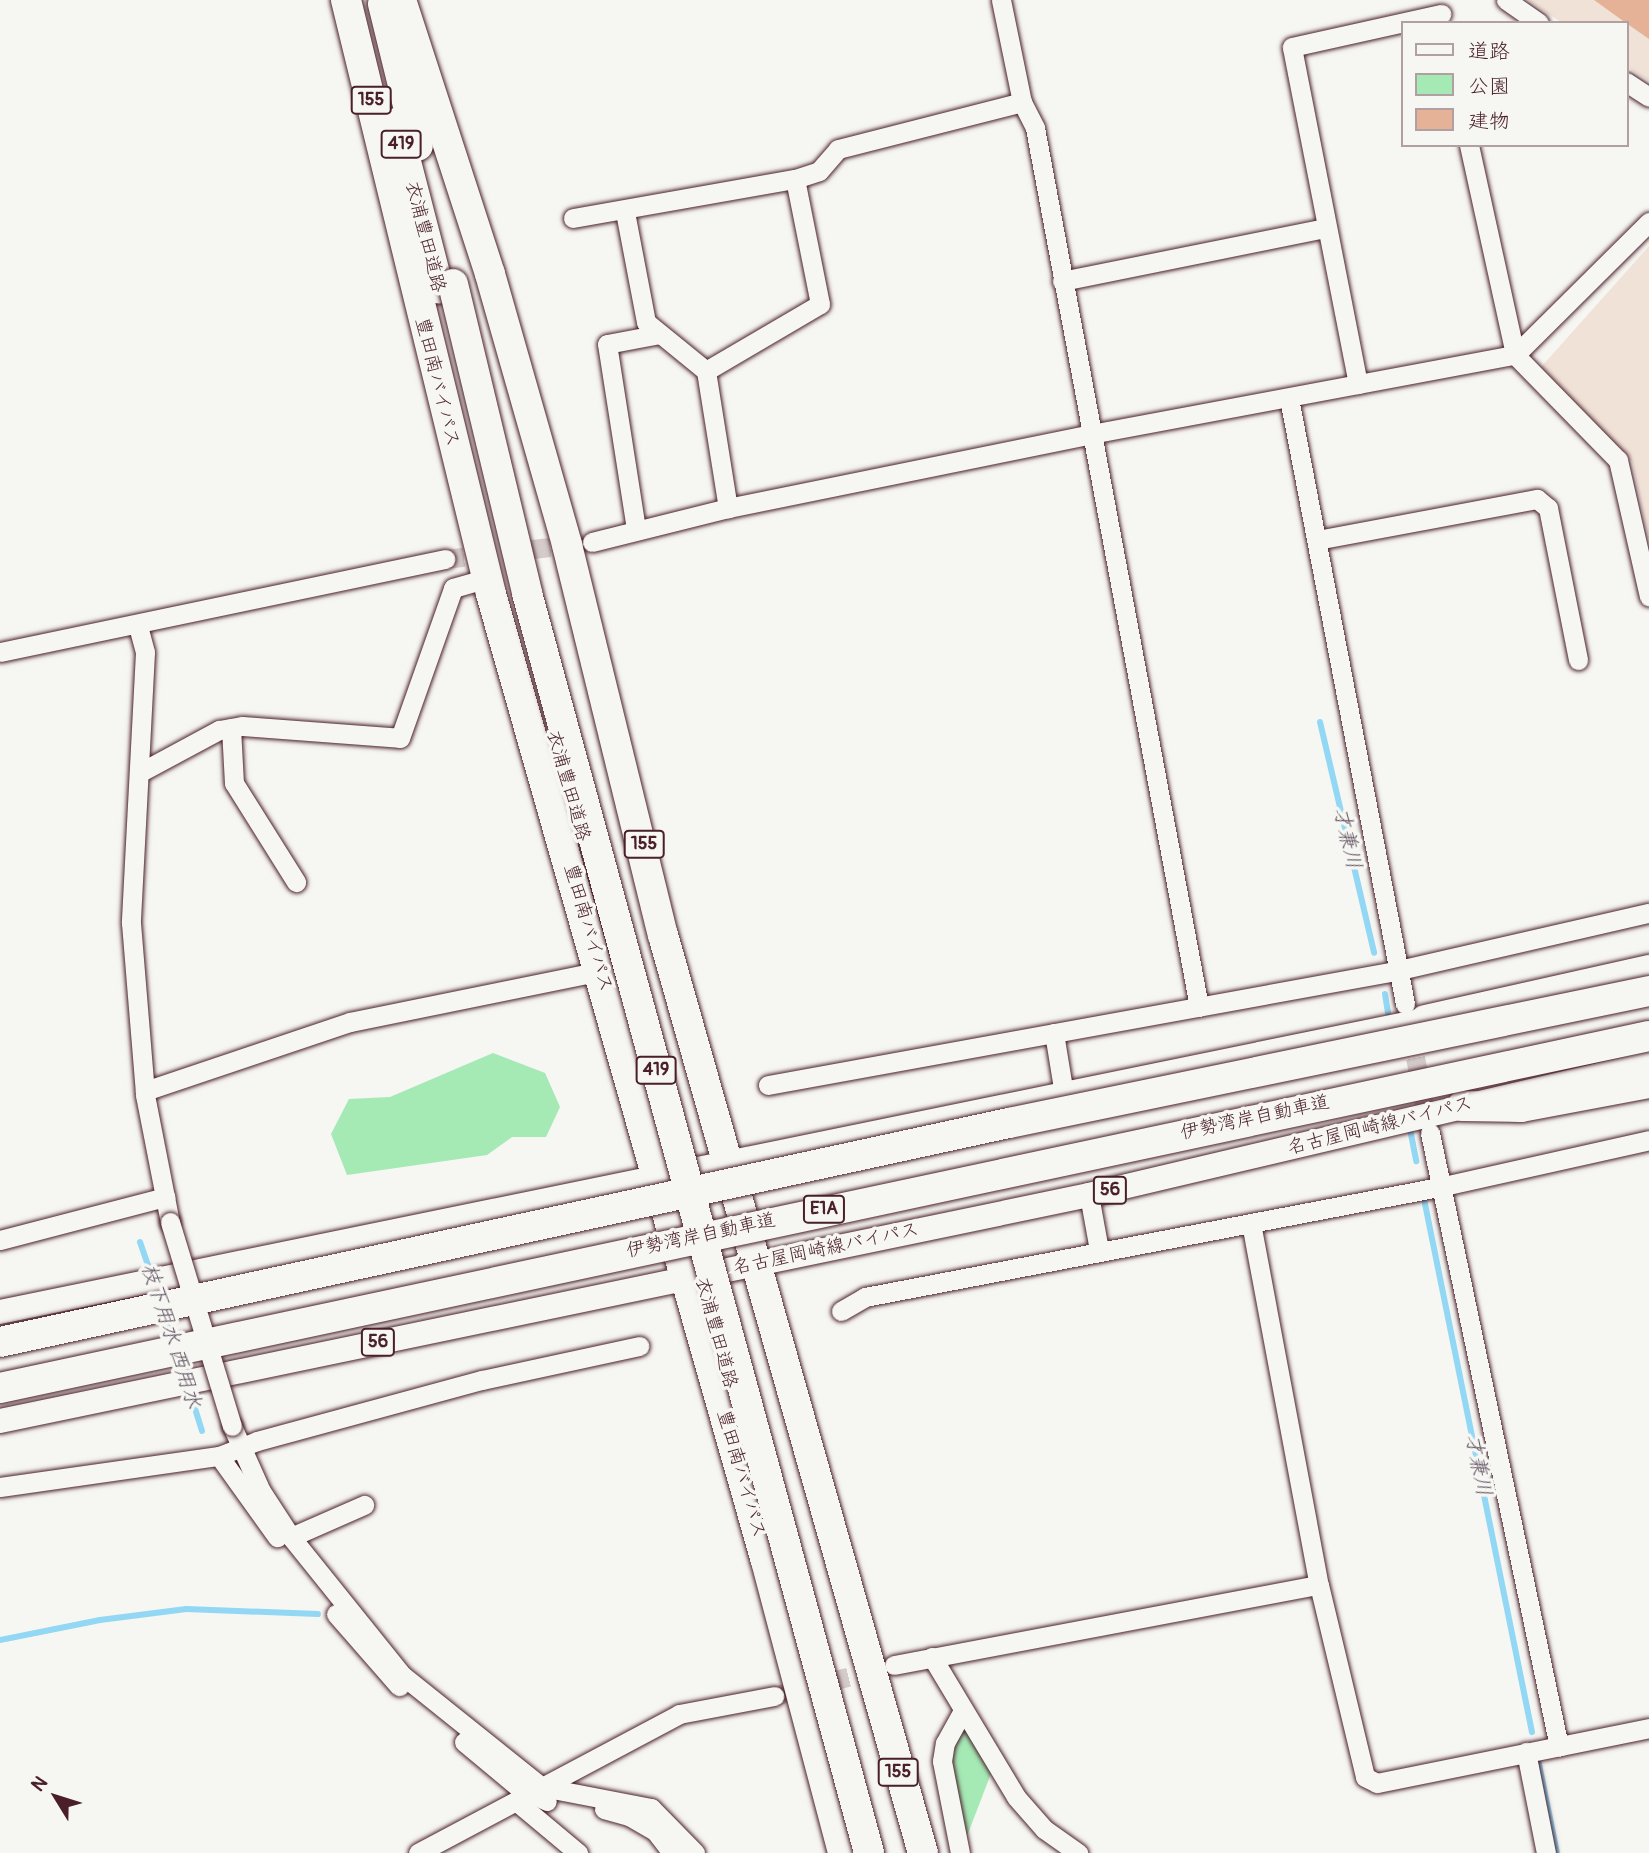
<!DOCTYPE html>
<html>
<head>
<meta charset="utf-8">
<style>
	body { margin:0 }
	#map { position:relative; width:1649px; height:1853px; overflow:hidden; background:#f6f6f2; font-family:Pangolin,"Klee One",sans-serif }
	div>[style] { position:absolute }
	[style*='--x'] { left:calc(var(--x)*1px); top:calc(var(--y)*1px); width:calc(var(--w)*1px); rotate:calc(var(--a)*1deg) }
	.built>* { inset:0; background:#f1e2d7 }
	.green>* { inset:0; background:#a5e9b5 }
	.stream>* { height:6px; margin:-3px; padding:0 3px; transform-origin:3px; border-radius:3px; background:#92d7f4 }
	.building>* { inset:0; background:#e5b297 }
	.minor-tunnel>* { height:19px; margin-top:-9.5px; transform-origin:0; background:repeating-linear-gradient(90deg,#d4cbca 0 19px,transparent 0 29px) }
	.roads { filter:drop-shadow(0 0 2px #4a1f2b) drop-shadow(0 0 2px #4a1f2b) }
	.minor>* { height:19px; margin:-9.5px; padding:0 9.5px; transform-origin:9.5px; border-radius:9.5px; background:#f6f6f2 }
	.major>* { height:24px; margin:-12px; padding:0 12px; transform-origin:12px; border-radius:12px; background:#f6f6f2 }
	.highway>* { height:30px; margin:-15px; padding:0 15px; transform-origin:15px; border-radius:15px; background:#f6f6f2 }
	.bridges { filter:drop-shadow(0 0 2px #4a1f2b) drop-shadow(0 0 2px #4a1f2b) }
	.minor-bridge>* { height:19px; margin:-9.5px; padding:0 9.5px; transform-origin:9.5px; border-radius:9.5px; background:#f6f6f2 }
	.highway-bridge>* { height:30px; margin:-15px; padding:0 15px; transform-origin:15px; border-radius:15px; background:#f6f6f2 }
	span { translate:-50% -50%; white-space:nowrap; text-align:center; line-height:1.15; -webkit-text-stroke:7px #f6f6f2; paint-order:stroke }
	.shield-label span { padding:2px 5px; background:#f6f6f2; border:2px solid; border-radius:5px; -webkit-text-stroke-width:0 }
	.shield-label { font-size:18px; color:#4a1f2b; font-weight:700 }
	.street-label { font-size:19px; color:#4a1f2b }
	.water-label { font-size:21px; color:#5c4d5d; font-style:italic }
	.legend { position:absolute; left:1401px; top:21px; width:228px; height:126px; box-sizing:border-box; background:#f6f6f2; border:2px solid #b1a0a2; margin:0; padding:9px 12px; list-style:none; font-size:21px; color:#4a1f2b }
	.legend li { display:flex; align-items:center; gap:14px; height:35px }
	.legend b { width:35px; border:2px solid #b1a0a2 }
	.north { position:absolute; left:21px; top:1762px; width:70px; height:70px; -webkit-text-stroke:5px #f6f6f2; paint-order:stroke; rotate:308deg; font-size:19px; font-weight:700; line-height:28px; text-align:center; color:#4a1f2b }
	.north::after { content:''; display:block; margin:auto; width:24px; height:32px; background:#4a1f2b; clip-path:polygon(50% 0,100% 100%,50% 72%,0 100%) }
</style>
</head>
<body>
<div id="map">
	<div class="built">
		<div style="clip-path:polygon(1528px 0,1649px 0,1649px 81px,1626px 66px,1626px 23px,1562px 23px)"></div>
		<div style="clip-path:polygon(1649px 246px,1649px 541px,1632px 461px,1534px 375px)"></div>
	</div>
	<div class="green">
		<div style="clip-path:polygon(493px 1053px,545px 1073px,560px 1107px,546px 1137px,512px 1137px,487px 1155px,347px 1175px,331px 1134px,349px 1099px,390px 1097px)"></div>
		<div style="clip-path:polygon(960px 1730px,969px 1731px,992px 1771px,967px 1836px,948px 1765px,951px 1746px)"></div>
	</div>
	<div class="stream">
		<div style="--x:1320;--y:722;--w:237;--a:76.8"></div>
		<div style="--x:1385;--y:994;--w:19;--a:81"></div>
		<div style="--x:1410;--y:1129;--w:33;--a:79"></div>
		<div style="--x:1424;--y:1199;--w:544;--a:78.55"></div>
		<div style="--x:140;--y:1242;--w:36;--a:71"></div>
		<div style="--x:164;--y:1313;--w:31;--a:73"></div>
		<div style="--x:188;--y:1386;--w:47;--a:72.7"></div>
		<div style="--x:0;--y:1640;--w:102;--a:-11.3"></div>
		<div style="--x:100;--y:1620;--w:87;--a:-7.3"></div>
		<div style="--x:186;--y:1609;--w:132;--a:2.2"></div>
		<div style="--x:1539;--y:1764;--w:91;--a:78.6"></div>
	</div>
	<div class="building">
		<div style="clip-path:polygon(1594px 0,1649px 0,1649px 39px,1626px 23px)"></div>
	</div>
	<div class="minor-tunnel">
		<div style="--x:445;--y:559;--w:132;--a:-6.5"></div>
		<div style="--x:1410;--y:1029;--w:100;--a:79"></div>
		<div style="--x:774;--y:1696;--w:112;--a:-14.5"></div>
	</div>
	<div class="roads">
		<div class="minor">
			<div style="--x:1001;--y:0;--w:104;--a:78.4"></div>
			<div style="--x:1022;--y:102;--w:29;--a:63"></div>
			<div style="--x:1035;--y:128;--w:894;--a:79.43"></div>
			<div style="--x:1506;--y:0;--w:40;--a:34.9"></div>
			<div style="--x:1626;--y:82;--w:27;--a:33"></div>
			<div style="--x:1469;--y:145;--w:215;--a:77.6"></div>
			<div style="--x:1515;--y:355;--w:147;--a:45.6"></div>
			<div style="--x:1618;--y:460;--w:140;--a:77.2"></div>
			<div style="--x:625;--y:212;--w:112;--a:79.2"></div>
			<div style="--x:646;--y:322;--w:77;--a:39.2"></div>
			<div style="--x:706;--y:371;--w:139;--a:80.9"></div>
			<div style="--x:573;--y:218;--w:225;--a:-10"></div>
			<div style="--x:795;--y:179;--w:25;--a:-18"></div>
			<div style="--x:819;--y:171;--w:29;--a:-49"></div>
			<div style="--x:838;--y:149;--w:190;--a:-14.3"></div>
			<div style="--x:1062;--y:281;--w:269;--a:-11.4"></div>
			<div style="--x:706;--y:371;--w:132;--a:-30.4"></div>
			<div style="--x:820;--y:304;--w:127;--a:-101.3"></div>
			<div style="--x:1358;--y:384;--w:343;--a:-101.1"></div>
			<div style="--x:1292;--y:47;--w:153;--a:-12.5"></div>
			<div style="--x:1289;--y:398;--w:617;--a:79.16"></div>
			<div style="--x:636;--y:529;--w:187;--a:-98.9"></div>
			<div style="--x:607;--y:344;--w:54;--a:-10.7"></div>
			<div style="--x:1317;--y:540;--w:224;--a:-10.6"></div>
			<div style="--x:1537;--y:499;--w:14;--a:39"></div>
			<div style="--x:1548;--y:508;--w:155;--a:78.8"></div>
			<div style="--x:592;--y:542;--w:140;--a:-14"></div>
			<div style="--x:728;--y:508;--w:370;--a:-11.5"></div>
			<div style="--x:1091;--y:434;--w:431;--a:-10.6"></div>
			<div style="--x:1515;--y:355;--w:189;--a:-44.8"></div>
			<div style="--x:138;--y:626;--w:27;--a:75"></div>
			<div style="--x:145;--y:652;--w:271;--a:93"></div>
			<div style="--x:131;--y:923;--w:173;--a:85.3"></div>
			<div style="--x:145;--y:1095;--w:104;--a:78.9"></div>
			<div style="--x:0;--y:652;--w:455;--a:-11.8"></div>
			<div style="--x:231;--y:728;--w:55;--a:86.9"></div>
			<div style="--x:234;--y:783;--w:117;--a:57.9"></div>
			<div style="--x:139;--y:773;--w:91;--a:-28.3"></div>
			<div style="--x:219;--y:730;--w:23;--a:-10"></div>
			<div style="--x:242;--y:726;--w:158;--a:4.3"></div>
			<div style="--x:400;--y:738;--w:159;--a:-70.5"></div>
			<div style="--x:453;--y:588;--w:35;--a:-16"></div>
			<div style="--x:1054;--y:1033;--w:62;--a:80.7"></div>
			<div style="--x:768;--y:1085;--w:637;--a:-10.3"></div>
			<div style="--x:1395;--y:971;--w:261;--a:-12.9"></div>
			<div style="--x:145;--y:1091;--w:216;--a:-18.6"></div>
			<div style="--x:350;--y:1022;--w:256;--a:-11.5"></div>
			<div style="--x:1430;--y:1133;--w:627;--a:78.13"></div>
			<div style="--x:1089;--y:1195;--w:56;--a:79.7"></div>
			<div style="--x:1251;--y:1223;--w:368;--a:79.4"></div>
			<div style="--x:1319;--y:1585;--w:197;--a:76.5"></div>
			<div style="--x:1365;--y:1777;--w:13;--a:27"></div>
			<div style="--x:1377;--y:1783;--w:278;--a:-11.4"></div>
			<div style="--x:0;--y:1240;--w:171;--a:-14.6"></div>
			<div style="--x:165;--y:1197;--w:25;--a:79"></div>
			<div style="--x:841;--y:1311;--w:28;--a:-30"></div>
			<div style="--x:865;--y:1297;--w:590;--a:-10.85"></div>
			<div style="--x:1444;--y:1186;--w:210;--a:-12.6"></div>
			<div style="--x:232;--y:1426;--w:71;--a:66"></div>
			<div style="--x:261;--y:1491;--w:55;--a:56.9"></div>
			<div style="--x:291;--y:1537;--w:177;--a:51.2"></div>
			<div style="--x:402;--y:1675;--w:179;--a:38.7"></div>
			<div style="--x:542;--y:1787;--w:111;--a:10.9"></div>
			<div style="--x:651;--y:1808;--w:63;--a:45.6"></div>
			<div style="--x:219;--y:1456;--w:100;--a:54.4"></div>
			<div style="--x:0;--y:1487;--w:221;--a:-8.1"></div>
			<div style="--x:219;--y:1456;--w:41;--a:-21.5"></div>
			<div style="--x:257;--y:1441;--w:233;--a:-15.2"></div>
			<div style="--x:482;--y:1380;--w:161;--a:-12.2"></div>
			<div style="--x:291;--y:1537;--w:80;--a:-23.7"></div>
			<div style="--x:336;--y:1614;--w:96;--a:48.8"></div>
			<div style="--x:932;--y:1657;--w:163;--a:59"></div>
			<div style="--x:1016;--y:1797;--w:43;--a:48.8"></div>
			<div style="--x:1044;--y:1829;--w:42;--a:35.2"></div>
			<div style="--x:894;--y:1665;--w:432;--a:-10.7"></div>
			<div style="--x:464;--y:1742;--w:70;--a:39.8"></div>
			<div style="--x:518;--y:1787;--w:32;--a:26"></div>
			<div style="--x:1526;--y:1752;--w:103;--a:78.8"></div>
			<div style="--x:517;--y:1802;--w:80;--a:39.9"></div>
			<div style="--x:604;--y:1809;--w:26;--a:16"></div>
			<div style="--x:629;--y:1816;--w:30;--a:30"></div>
			<div style="--x:655;--y:1831;--w:28;--a:52"></div>
			<div style="--x:418;--y:1853;--w:296;--a:-28"></div>
			<div style="--x:679;--y:1714;--w:97;--a:-10.7"></div>
			<div style="--x:960;--y:1853;--w:94;--a:-101.1"></div>
			<div style="--x:942;--y:1761;--w:18;--a:-81"></div>
			<div style="--x:945;--y:1743;--w:37;--a:-61"></div>
		</div>
		<div class="major">
			<div style="--x:0;--y:1312;--w:1455;--a:-11.58"></div>
			<div style="--x:1425;--y:1020;--w:18;--a:0"></div>
			<div style="--x:0;--y:1421;--w:1112;--a:-11.72"></div>
			<div style="--x:1089;--y:1195;--w:575;--a:-13.26"></div>
		</div>
		<div class="highway">
			<div style="--x:346;--y:0;--w:611;--a:76.28"></div>
			<div style="--x:491;--y:594;--w:1005;--a:74.13"></div>
			<div style="--x:766;--y:1561;--w:302;--a:75.2"></div>
			<div style="--x:401;--y:0;--w:288;--a:72"></div>
			<div style="--x:490;--y:274;--w:282;--a:74.1"></div>
			<div style="--x:567;--y:545;--w:402;--a:76.2"></div>
			<div style="--x:663;--y:935;--w:954;--a:74.19"></div>
			<div style="--x:383;--y:4;--w:146;--a:76.2"></div>
			<div style="--x:396;--y:123;--w:171;--a:75.5"></div>
			<div style="--x:1425;--y:1020;--w:230;--a:-12.6"></div>
			<div style="--x:1462;--y:1106;--w:59;--a:1"></div>
			<div style="--x:1521;--y:1107;--w:130;--a:-10.6"></div>
		</div>
	</div>
	<div class="bridges">
		<div class="minor-bridge">
			<div style="--x:170;--y:1222;--w:213;--a:73.1"></div>
		</div>
		<div class="highway-bridge">
			<div style="--x:453;--y:284;--w:318;--a:76.5"></div>
			<div style="--x:527;--y:593;--w:1306;--a:74.81"></div>
			<div style="--x:0;--y:1342;--w:1032;--a:-12.25"></div>
			<div style="--x:1009;--y:1123;--w:653;--a:-11.65"></div>
			<div style="--x:0;--y:1388;--w:1686;--a:-12.05"></div>
		</div>
	</div>
	<div class="shield-label">
		<span style="left:371px;top:100px">155</span>
		<span style="left:401px;top:144px">419</span>
		<span style="left:644px;top:844px">155</span>
		<span style="left:656px;top:1070px">419</span>
		<span style="left:1110px;top:1190px">56</span>
		<span style="left:824px;top:1209px">E1A</span>
		<span style="left:378px;top:1342px">56</span>
		<span style="left:898px;top:1772px">155</span>
	</div>
	<div class="street-label">
		<span style="left:425px;top:237px;rotate:76deg">衣浦豊田道路</span>
		<span style="left:437px;top:382px;rotate:76deg">豊田南バイパス</span>
		<span style="left:568px;top:786px;rotate:74deg">衣浦豊田道路</span>
		<span style="left:588px;top:928px;rotate:74deg">豊田南バイパス</span>
		<span style="left:1255px;top:1118px;rotate:-12deg">伊勢湾岸自動車道</span>
		<span style="left:1380px;top:1126px;rotate:-14deg">名古屋岡崎線バイパス</span>
		<span style="left:701px;top:1236px;rotate:-12deg">伊勢湾岸自動車道</span>
		<span style="left:826px;top:1249px;rotate:-12deg">名古屋岡崎線バイパス</span>
		<span style="left:716px;top:1333px;rotate:75deg">衣浦豊田道路</span>
		<span style="left:741px;top:1474px;rotate:74deg">豊田南バイパス</span>
	</div>
	<div class="water-label">
		<span style="left:1347px;top:838px;rotate:77deg">才兼川</span>
		<span style="left:171px;top:1336px;rotate:72deg">枝下用水 西用水</span>
		<span style="left:1478px;top:1465px;rotate:79deg">才兼川</span>
	</div>
	<ul class="legend">
	<li><b style="height:9px;background:#f6f6f2"></b>道路</li>
	<li><b style="height:19px;background:#a5e9b5"></b>公園</li>
	<li><b style="height:19px;background:#e5b297"></b>建物</li>
	</ul>
	<div class="north">N</div>
</div>
</body>
</html>
